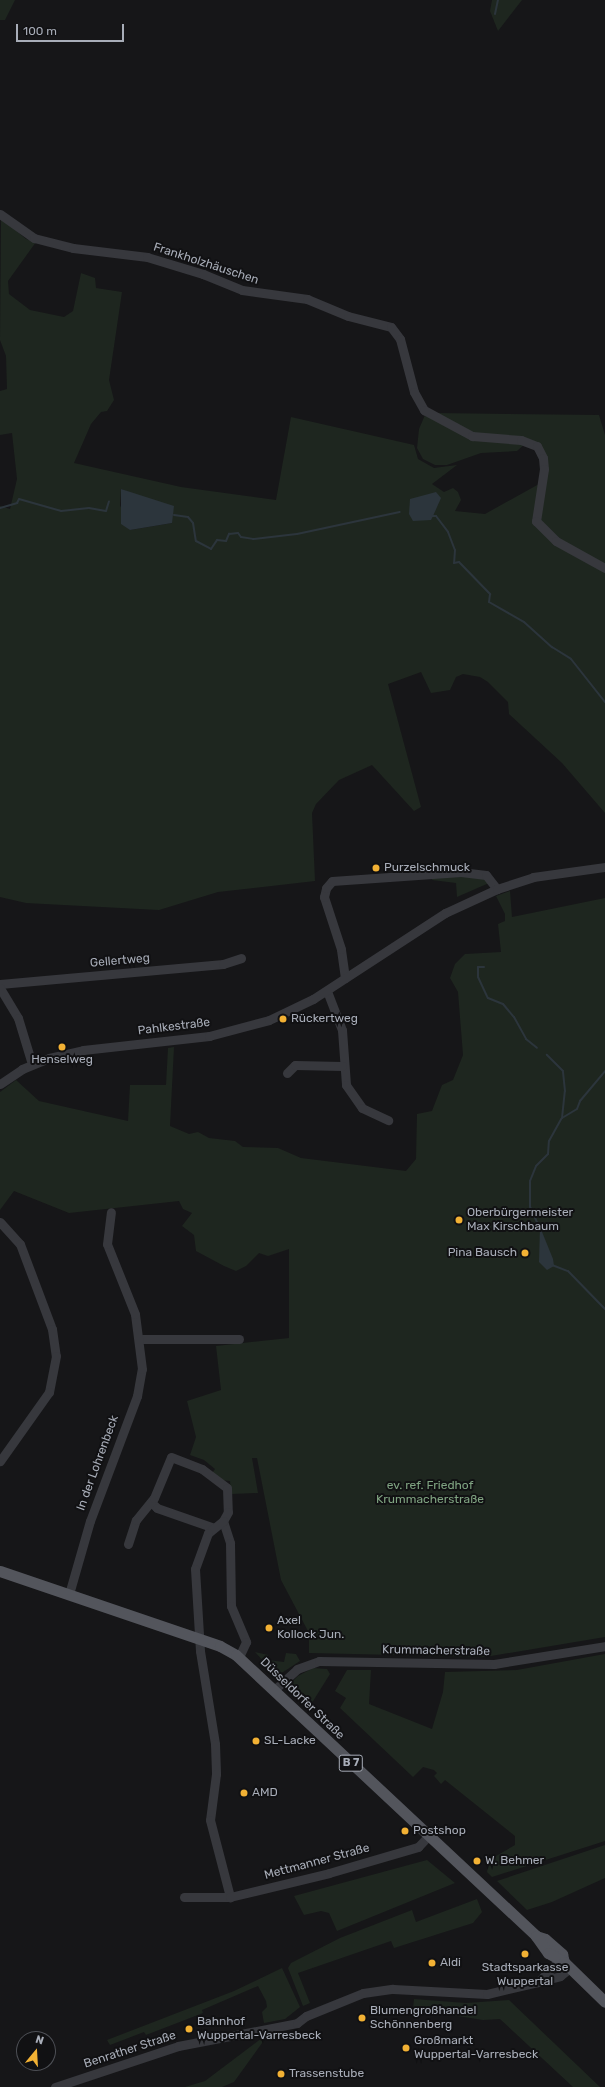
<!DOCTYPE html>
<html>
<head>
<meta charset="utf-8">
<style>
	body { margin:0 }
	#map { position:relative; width:605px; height:2087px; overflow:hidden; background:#161618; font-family:Rubik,sans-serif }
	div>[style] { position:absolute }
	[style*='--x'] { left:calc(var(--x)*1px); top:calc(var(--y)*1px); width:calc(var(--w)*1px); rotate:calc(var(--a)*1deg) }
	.green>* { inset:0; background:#1e261f }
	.water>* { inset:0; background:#2c353c }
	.stream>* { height:2px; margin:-1px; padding:0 1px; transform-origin:1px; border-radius:1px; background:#2c353c }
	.minor>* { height:9px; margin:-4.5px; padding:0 4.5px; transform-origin:4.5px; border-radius:4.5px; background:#37383d }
	.major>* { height:11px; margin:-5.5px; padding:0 5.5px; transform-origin:5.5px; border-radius:5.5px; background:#53555c }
	.dots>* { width:11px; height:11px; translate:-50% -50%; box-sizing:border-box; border:2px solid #111113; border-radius:50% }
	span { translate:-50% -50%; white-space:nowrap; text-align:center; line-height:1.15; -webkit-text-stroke:4px #111113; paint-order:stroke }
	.shield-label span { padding:1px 3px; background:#111113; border:1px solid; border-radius:3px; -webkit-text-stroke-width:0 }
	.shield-label { font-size:11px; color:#a8adb8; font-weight:700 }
	.street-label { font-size:12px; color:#a8adb8 }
	.poi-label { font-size:12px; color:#a8adb8 }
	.left { translate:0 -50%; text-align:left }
	.right { translate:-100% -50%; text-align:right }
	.park-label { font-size:12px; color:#7fa381 }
	.north { position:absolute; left:16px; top:2031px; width:40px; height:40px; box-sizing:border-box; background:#111113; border:1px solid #4d4f55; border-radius:50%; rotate:18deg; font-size:11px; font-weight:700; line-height:16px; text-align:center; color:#a8adb8 }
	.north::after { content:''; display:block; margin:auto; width:14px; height:18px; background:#f2b134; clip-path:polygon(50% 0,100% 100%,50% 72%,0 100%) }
	.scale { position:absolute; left:16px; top:24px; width:108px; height:18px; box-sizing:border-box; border:2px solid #a8adb8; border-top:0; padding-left:5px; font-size:12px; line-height:14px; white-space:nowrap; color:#a8adb8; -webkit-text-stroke:3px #111113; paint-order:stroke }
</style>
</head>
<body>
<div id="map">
	<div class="green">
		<div style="clip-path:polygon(0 0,15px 0,5px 20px,0 20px)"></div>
		<div style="clip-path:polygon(492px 0,522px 0,498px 31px,490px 11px)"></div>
		<div style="clip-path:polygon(evenodd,1px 218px,26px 239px,36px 242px,8px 281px,9px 294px,30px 310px,64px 317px,73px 311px,81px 273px,95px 278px,96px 288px,122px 292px,109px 380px,114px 400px,107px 411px,101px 412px,91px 424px,74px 463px,181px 487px,276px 500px,291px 417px,414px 445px,418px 459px,434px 468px,457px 465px,432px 484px,444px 492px,453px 488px,458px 492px,461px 500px,455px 511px,485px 514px,539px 484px,546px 477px,538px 444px,477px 436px,434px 413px,599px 415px,605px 435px,605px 813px,562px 763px,509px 714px,508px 702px,488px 682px,480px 677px,463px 674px,456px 677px,450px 690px,431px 693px,421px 672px,388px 684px,421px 807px,414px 811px,372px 765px,339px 780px,316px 804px,312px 813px,315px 881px,218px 892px,159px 910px,26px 903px,0 897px,0 506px,10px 509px,17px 479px,12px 433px,0 435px,0 391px,7px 389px,6px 356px,0 340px,1px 218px,121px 489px,146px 499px,172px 523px,130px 530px,120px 505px,121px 489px)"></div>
		<div style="clip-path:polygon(425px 415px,462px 434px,526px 443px,517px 451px,481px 453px,447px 465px,435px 465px,423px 459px,417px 448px,419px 429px)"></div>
		<div style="clip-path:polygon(480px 875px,489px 883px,457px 897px,456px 883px,432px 880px,433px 876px)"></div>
		<div style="clip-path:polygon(510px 891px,512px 917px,605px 898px,605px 1637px,485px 1657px,309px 1653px,309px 1633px,281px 1580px,257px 1458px,252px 1458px,258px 1493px,231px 1494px,230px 1481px,221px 1480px,212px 1473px,215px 1469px,204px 1460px,190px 1455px,196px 1437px,187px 1401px,221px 1390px,216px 1346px,289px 1338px,289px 1249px,268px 1256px,259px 1253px,246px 1266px,236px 1271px,224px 1266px,196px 1251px,194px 1235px,182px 1226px,192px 1213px,183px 1209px,179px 1201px,69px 1213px,14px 1191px,0 1210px,0 1092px,16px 1080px,39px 1101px,128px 1121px,130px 1085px,166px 1085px,168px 1048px,174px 1047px,170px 1126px,189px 1134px,198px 1132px,209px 1138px,235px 1141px,243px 1147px,278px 1148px,301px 1158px,406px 1171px,416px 1159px,417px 1114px,432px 1111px,442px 1085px,453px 1080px,463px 1055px,458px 992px,450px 978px,455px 964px,465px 954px,501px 952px,498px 924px,505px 921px,505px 914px,496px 896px)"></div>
		<div style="clip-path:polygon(255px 1652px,268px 1655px,268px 1660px,284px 1662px,286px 1653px,296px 1654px,300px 1661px,277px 1676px)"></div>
		<div style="clip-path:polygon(605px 1654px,605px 1841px,492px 1877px,487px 1872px,489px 1860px,515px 1845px,515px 1836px,445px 1780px,441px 1784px,434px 1776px,437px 1773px,434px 1770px,423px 1767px,413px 1777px,340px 1708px,346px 1698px,335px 1691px,347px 1670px,371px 1670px,369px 1704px,432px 1729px,443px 1692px,445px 1672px,517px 1670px)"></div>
		<div style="clip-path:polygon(313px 1668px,327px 1669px,330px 1674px,310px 1706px,289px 1685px,298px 1676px)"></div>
		<div style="clip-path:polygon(605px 1845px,605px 1878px,552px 1902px,527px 1910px,497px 1881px)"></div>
		<div style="clip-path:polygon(427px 1860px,455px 1883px,337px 1931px,329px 1913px,321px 1911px,304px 1915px,294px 1896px)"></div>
		<div style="clip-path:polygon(477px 1899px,482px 1912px,473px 1923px,394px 1948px,391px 1941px,298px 1973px,310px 2003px,303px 2006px,288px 1968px,291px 1963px,340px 1938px,412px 1910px,416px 1922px)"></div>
		<div style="clip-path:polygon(282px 1968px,300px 2007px,285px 2019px,264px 2023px,262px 2012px,267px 2007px,266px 2001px,258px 1986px,202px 2010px,203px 2013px,146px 2035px,144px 2032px,110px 2045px,107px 2040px,234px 1991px)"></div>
		<div style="clip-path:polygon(414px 1999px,466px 2003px,509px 2000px,600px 2087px,573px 2087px,500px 2019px,483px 2020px,413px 2009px)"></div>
		<div style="clip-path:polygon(270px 2032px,234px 2082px,222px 2087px,185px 2087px,205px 2081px)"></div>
	</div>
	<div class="water">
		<div style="clip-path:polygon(121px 489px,174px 506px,172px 523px,130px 530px,121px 524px)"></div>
		<div style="clip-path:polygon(436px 492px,441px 498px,433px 516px,431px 520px,413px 521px,409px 514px,410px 499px)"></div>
		<div style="clip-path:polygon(540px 1227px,553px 1259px,554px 1266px,547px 1270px,539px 1262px)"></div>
	</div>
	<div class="stream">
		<div style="--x:495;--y:14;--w:14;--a:-78"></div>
		<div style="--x:0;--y:508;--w:18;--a:-16"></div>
		<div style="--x:17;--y:503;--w:4;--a:-63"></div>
		<div style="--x:19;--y:499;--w:44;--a:15.9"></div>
		<div style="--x:61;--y:511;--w:28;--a:-6"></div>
		<div style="--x:89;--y:508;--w:17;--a:10"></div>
		<div style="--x:106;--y:511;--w:10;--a:-73"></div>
		<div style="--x:174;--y:515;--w:14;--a:8"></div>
		<div style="--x:188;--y:517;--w:8;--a:50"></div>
		<div style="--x:193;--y:523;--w:18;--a:81"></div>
		<div style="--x:196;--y:541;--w:17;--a:28"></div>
		<div style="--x:211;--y:549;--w:11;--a:-56"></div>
		<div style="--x:217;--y:540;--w:9;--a:6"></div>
		<div style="--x:226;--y:541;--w:8;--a:-67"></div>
		<div style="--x:229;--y:534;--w:9;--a:-6"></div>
		<div style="--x:238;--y:533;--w:5;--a:53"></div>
		<div style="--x:241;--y:537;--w:12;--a:9"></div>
		<div style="--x:253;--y:539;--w:44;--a:-6.5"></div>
		<div style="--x:297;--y:534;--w:105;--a:-12.1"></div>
		<div style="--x:432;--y:516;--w:4;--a:0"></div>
		<div style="--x:436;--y:516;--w:20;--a:53"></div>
		<div style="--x:448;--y:532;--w:19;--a:69"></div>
		<div style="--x:455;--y:550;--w:13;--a:94"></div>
		<div style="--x:454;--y:563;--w:5;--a:-11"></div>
		<div style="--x:459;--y:562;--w:45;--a:45.9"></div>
		<div style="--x:490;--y:594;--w:8;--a:97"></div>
		<div style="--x:489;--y:602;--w:40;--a:29.7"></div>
		<div style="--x:524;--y:622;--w:38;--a:42"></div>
		<div style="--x:552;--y:647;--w:22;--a:32"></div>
		<div style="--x:571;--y:659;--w:55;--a:51.7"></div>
		<div style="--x:484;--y:967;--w:6;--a:180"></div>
		<div style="--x:478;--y:967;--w:10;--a:90"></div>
		<div style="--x:478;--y:977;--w:23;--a:65"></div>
		<div style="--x:488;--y:998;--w:16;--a:22"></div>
		<div style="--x:503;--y:1004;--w:17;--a:50"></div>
		<div style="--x:514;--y:1017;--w:25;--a:61"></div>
		<div style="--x:526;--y:1039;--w:14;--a:39"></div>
		<div style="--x:562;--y:1118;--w:17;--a:-31"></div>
		<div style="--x:577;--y:1109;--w:9;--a:-69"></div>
		<div style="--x:580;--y:1101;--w:39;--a:-50"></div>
		<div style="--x:540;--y:1229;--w:24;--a:-114"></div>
		<div style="--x:530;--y:1207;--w:26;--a:-90"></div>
		<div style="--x:530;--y:1181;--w:16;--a:-68"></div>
		<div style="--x:536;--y:1166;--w:17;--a:-45"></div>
		<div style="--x:548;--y:1154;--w:13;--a:-86"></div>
		<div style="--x:549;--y:1141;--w:26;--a:-61"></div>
		<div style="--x:562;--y:1118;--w:27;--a:-84"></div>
		<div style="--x:565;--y:1091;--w:20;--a:-96"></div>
		<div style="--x:563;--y:1071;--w:23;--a:-135"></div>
		<div style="--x:552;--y:1265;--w:17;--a:21"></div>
		<div style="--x:568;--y:1271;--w:53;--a:45.8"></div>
	</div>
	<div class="minor">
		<div style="--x:0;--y:214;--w:42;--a:35.2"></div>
		<div style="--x:34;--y:238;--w:40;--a:14.4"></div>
		<div style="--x:73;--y:248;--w:75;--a:6.9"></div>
		<div style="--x:147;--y:257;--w:59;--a:16.9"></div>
		<div style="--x:203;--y:274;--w:42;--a:22.3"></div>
		<div style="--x:242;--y:290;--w:66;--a:7.9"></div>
		<div style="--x:307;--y:299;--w:44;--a:22.5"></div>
		<div style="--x:348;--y:316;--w:44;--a:14.3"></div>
		<div style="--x:391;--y:327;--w:15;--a:53"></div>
		<div style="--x:400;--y:339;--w:55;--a:75.2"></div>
		<div style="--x:414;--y:392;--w:21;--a:61"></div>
		<div style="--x:424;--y:410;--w:55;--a:28.4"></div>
		<div style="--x:472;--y:436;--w:49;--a:4.7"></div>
		<div style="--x:521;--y:440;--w:17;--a:21"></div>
		<div style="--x:537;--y:446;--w:13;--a:63"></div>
		<div style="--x:543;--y:458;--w:11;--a:85"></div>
		<div style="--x:544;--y:469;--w:53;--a:98.7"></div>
		<div style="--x:536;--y:521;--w:28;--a:45"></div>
		<div style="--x:556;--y:541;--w:56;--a:28.9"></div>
		<div style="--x:345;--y:978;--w:29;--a:-98"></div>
		<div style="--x:341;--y:949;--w:55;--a:-108.1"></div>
		<div style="--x:324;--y:897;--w:9;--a:-77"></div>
		<div style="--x:326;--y:888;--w:9;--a:-49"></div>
		<div style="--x:332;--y:881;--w:129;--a:-4"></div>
		<div style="--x:461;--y:872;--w:25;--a:7"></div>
		<div style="--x:486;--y:875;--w:18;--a:52"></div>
		<div style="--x:0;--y:984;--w:224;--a:-5.1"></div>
		<div style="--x:223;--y:964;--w:19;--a:-18"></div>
		<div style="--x:0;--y:988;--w:35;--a:59"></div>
		<div style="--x:18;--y:1018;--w:48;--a:73.1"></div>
		<div style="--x:327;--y:991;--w:42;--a:69"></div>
		<div style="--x:342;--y:1030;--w:55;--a:85.8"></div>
		<div style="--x:346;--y:1085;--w:28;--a:55"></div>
		<div style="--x:362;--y:1108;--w:29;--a:25"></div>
		<div style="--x:287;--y:1073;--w:11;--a:-45"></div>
		<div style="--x:295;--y:1065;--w:47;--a:1.2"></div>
		<div style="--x:0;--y:1084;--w:27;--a:-34"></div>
		<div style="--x:22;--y:1069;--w:29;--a:-22"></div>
		<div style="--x:49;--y:1058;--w:35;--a:-13"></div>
		<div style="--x:83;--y:1050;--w:127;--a:-6.3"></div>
		<div style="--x:209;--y:1036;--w:62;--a:-14.9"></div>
		<div style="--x:269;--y:1020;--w:49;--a:-25.5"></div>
		<div style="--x:313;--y:999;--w:158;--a:-33.1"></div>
		<div style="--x:445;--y:913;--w:57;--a:-24.8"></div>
		<div style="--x:497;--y:889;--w:38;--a:-18"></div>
		<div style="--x:533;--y:877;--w:73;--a:-7.9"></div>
		<div style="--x:0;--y:1222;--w:30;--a:48"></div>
		<div style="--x:20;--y:1244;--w:91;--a:69.4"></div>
		<div style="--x:52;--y:1329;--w:27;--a:82"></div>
		<div style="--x:56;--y:1356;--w:37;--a:101"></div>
		<div style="--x:49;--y:1392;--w:85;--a:125.4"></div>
		<div style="--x:140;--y:1339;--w:99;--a:0"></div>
		<div style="--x:151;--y:1502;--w:8;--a:45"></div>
		<div style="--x:157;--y:1508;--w:60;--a:19.3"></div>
		<div style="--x:223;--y:1521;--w:23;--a:72"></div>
		<div style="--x:230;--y:1543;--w:63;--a:89.1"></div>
		<div style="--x:231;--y:1606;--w:39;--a:67"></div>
		<div style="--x:246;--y:1642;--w:17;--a:115"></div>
		<div style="--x:128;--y:1544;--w:25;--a:-72"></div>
		<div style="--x:136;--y:1520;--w:28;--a:-51"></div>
		<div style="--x:154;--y:1498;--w:44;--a:-67.5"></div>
		<div style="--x:171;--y:1457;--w:33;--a:21"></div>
		<div style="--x:202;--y:1469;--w:31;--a:37"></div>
		<div style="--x:227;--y:1488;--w:24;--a:88"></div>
		<div style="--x:228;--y:1512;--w:10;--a:119"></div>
		<div style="--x:223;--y:1521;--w:19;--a:141"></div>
		<div style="--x:208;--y:1533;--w:38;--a:110"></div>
		<div style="--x:195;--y:1569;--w:82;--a:86.5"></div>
		<div style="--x:200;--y:1651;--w:94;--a:80.8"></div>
		<div style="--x:215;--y:1744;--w:30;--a:88"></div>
		<div style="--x:216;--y:1774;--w:46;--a:97.4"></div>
		<div style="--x:210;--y:1820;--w:80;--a:75.4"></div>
		<div style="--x:69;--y:1594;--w:76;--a:-74"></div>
		<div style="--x:90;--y:1521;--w:134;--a:-69.4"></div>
		<div style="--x:137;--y:1396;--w:27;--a:-80"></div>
		<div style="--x:142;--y:1369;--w:55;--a:-97.3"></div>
		<div style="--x:135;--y:1314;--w:75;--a:-111.8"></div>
		<div style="--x:107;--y:1244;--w:32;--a:-83"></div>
		<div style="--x:274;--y:1690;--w:31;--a:-42"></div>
		<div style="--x:297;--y:1669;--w:23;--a:-20"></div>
		<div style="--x:319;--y:1661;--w:175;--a:1"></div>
		<div style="--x:494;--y:1664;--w:112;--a:-9.2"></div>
		<div style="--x:184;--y:1897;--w:46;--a:0"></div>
		<div style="--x:230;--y:1897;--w:102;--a:-13.6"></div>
		<div style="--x:329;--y:1873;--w:93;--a:-16.3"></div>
		<div style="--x:418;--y:1847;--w:16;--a:-47"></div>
		<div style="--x:559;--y:1961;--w:30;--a:135"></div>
		<div style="--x:538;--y:1982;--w:23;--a:-15"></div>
		<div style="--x:560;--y:1976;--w:13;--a:-39"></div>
		<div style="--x:55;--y:2087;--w:130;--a:-18.4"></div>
		<div style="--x:178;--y:2046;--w:121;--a:-10.9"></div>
		<div style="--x:297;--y:2023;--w:11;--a:-38"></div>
		<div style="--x:306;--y:2016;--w:61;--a:-22"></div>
		<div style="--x:363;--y:1993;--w:30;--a:-8"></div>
		<div style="--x:393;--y:1989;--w:94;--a:3"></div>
		<div style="--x:487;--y:1994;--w:52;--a:-13.2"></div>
	</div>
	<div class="major">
		<div style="--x:0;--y:1571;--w:232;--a:18.8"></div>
		<div style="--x:220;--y:1646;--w:18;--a:29"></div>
		<div style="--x:236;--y:1655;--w:411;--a:43.1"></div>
		<div style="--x:536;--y:1936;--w:9;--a:18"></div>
		<div style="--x:545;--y:1939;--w:23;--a:41"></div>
		<div style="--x:562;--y:1954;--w:8;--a:76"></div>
		<div style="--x:536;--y:1936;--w:21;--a:55"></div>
		<div style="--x:548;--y:1953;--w:18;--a:29"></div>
		<div style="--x:564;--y:1962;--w:57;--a:44.3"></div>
	</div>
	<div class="dots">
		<div style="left:376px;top:868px;background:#f2b134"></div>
		<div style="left:283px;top:1019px;background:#f2b134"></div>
		<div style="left:62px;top:1047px;background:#f2b134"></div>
		<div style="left:459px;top:1220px;background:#f2b134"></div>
		<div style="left:525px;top:1253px;background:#f2b134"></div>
		<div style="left:269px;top:1628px;background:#f2b134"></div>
		<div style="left:256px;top:1741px;background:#f2b134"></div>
		<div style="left:244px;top:1793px;background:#f2b134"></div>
		<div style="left:405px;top:1831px;background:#f2b134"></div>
		<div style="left:477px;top:1861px;background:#f2b134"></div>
		<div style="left:525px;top:1954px;background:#f2b134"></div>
		<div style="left:432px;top:1963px;background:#f2b134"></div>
		<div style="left:362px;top:2018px;background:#f2b134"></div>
		<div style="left:189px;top:2029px;background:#f2b134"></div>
		<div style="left:406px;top:2048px;background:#f2b134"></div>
		<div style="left:281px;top:2074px;background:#f2b134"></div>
	</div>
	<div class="shield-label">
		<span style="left:351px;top:1763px">B 7</span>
	</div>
	<div class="street-label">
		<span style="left:206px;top:264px;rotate:18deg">Frankholzhäuschen</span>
		<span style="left:120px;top:961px;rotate:-5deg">Gellertweg</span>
		<span style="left:174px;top:1027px;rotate:-7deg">Pahlkestraße</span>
		<span style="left:98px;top:1463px;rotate:-70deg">In der Lohrenbeck</span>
		<span style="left:436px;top:1651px;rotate:1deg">Krummacherstraße</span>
		<span style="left:302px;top:1699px;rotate:44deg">Düsseldorfer Straße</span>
		<span style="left:317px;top:1862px;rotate:-15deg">Mettmanner Straße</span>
		<span style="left:130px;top:2050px;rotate:-18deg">Benrather Straße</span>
	</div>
	<div class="poi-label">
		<span class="left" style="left:384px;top:868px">Purzelschmuck</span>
		<span class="left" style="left:291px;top:1019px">Rückertweg</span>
		<span style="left:62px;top:1060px">Henselweg</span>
		<span class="left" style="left:467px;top:1220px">Oberbürgermeister<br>Max Kirschbaum</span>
		<span class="right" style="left:517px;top:1253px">Pina Bausch</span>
		<span class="left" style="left:277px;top:1628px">Axel<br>Kollock Jun.</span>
		<span class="left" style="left:264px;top:1741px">SL-Lacke</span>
		<span class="left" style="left:252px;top:1793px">AMD</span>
		<span class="left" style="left:413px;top:1831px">Postshop</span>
		<span class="left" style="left:485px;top:1861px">W. Behmer</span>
		<span class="left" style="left:440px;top:1963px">Aldi</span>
		<span style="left:525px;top:1975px">Stadtsparkasse<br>Wuppertal</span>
		<span class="left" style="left:370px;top:2018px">Blumengroßhandel<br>Schönnenberg</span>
		<span class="left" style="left:197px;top:2029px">Bahnhof<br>Wuppertal-Varresbeck</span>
		<span class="left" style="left:414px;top:2048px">Großmarkt<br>Wuppertal-Varresbeck</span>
		<span class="left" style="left:289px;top:2074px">Trassenstube</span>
	</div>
	<div class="park-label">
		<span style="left:430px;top:1493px">ev. ref. Friedhof<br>Krummacherstraße</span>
	</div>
	<div class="north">N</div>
	<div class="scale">100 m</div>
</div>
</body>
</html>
